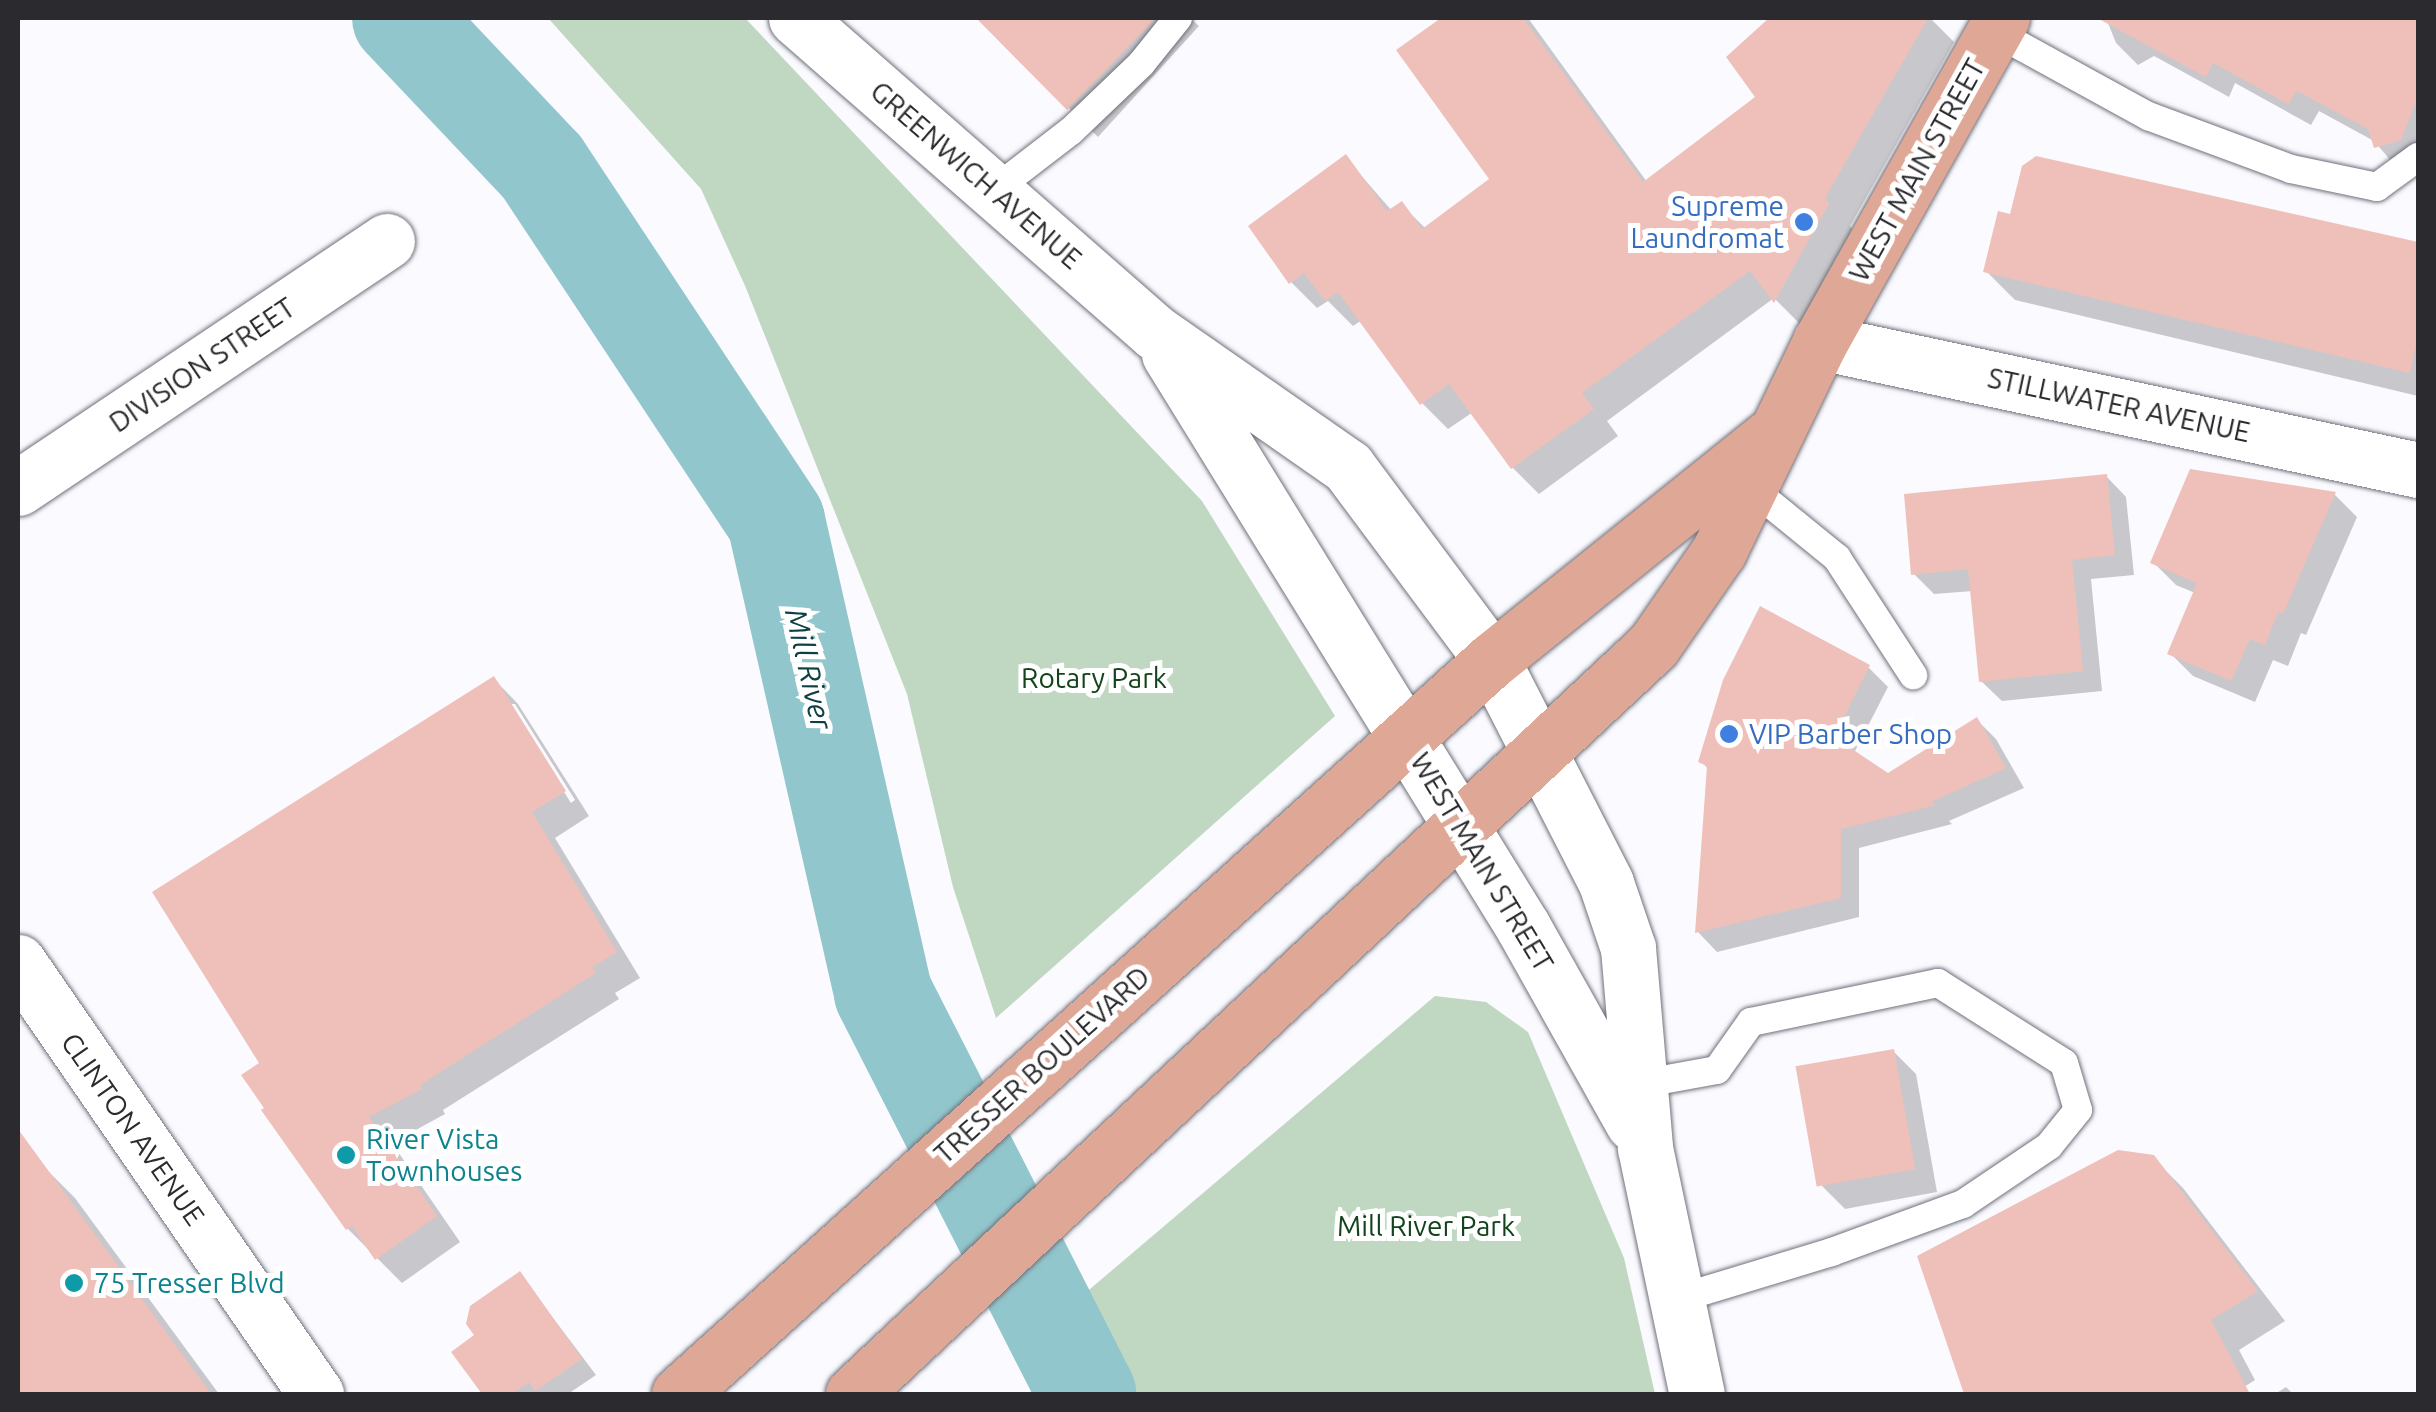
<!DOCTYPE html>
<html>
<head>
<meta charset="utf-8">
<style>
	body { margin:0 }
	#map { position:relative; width:2436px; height:1412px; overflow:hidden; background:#fafaff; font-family:Ubuntu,sans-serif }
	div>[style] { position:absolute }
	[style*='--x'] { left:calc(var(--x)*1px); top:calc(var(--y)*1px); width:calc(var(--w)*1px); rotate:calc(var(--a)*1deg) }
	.green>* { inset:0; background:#c0d8c1 }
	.shadow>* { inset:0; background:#0003 }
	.river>* { height:98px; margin:-49px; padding:0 49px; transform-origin:49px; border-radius:49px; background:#92c6cd }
	.building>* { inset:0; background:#efc0b9; transform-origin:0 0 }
	.roads { filter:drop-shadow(0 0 2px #70717b) drop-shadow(0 0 2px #70717b) }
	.service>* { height:28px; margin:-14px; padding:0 14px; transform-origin:14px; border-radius:14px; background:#fff }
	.minor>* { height:55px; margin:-27.5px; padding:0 27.5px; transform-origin:27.5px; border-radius:27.5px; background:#fff }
	.tertiary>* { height:55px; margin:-27.5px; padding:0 27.5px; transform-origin:27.5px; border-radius:27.5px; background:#fff }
	.secondary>* { height:55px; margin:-27.5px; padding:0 27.5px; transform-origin:27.5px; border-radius:27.5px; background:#fff }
	.primary>* { height:55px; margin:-27.5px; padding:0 27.5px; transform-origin:27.5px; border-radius:27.5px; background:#dfa796 }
	.dots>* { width:28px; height:28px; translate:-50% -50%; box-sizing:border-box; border:5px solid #fff; border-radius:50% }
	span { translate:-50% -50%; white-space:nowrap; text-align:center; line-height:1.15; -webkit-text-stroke:10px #fff; paint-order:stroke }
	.street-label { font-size:28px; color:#2b2b2f }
	.shop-label { font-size:28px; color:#366cbe }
	.right { translate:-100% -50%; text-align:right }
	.left { translate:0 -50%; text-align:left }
	.park-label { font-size:28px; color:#13431b }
	.culture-label { font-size:28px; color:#0d838f }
	.water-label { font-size:30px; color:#0f4045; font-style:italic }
	.frame { position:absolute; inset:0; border:20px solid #2b2b2f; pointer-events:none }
</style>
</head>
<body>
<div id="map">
	<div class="green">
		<div style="clip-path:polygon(548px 18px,745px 18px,1202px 501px,1335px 716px,996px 1018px,953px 887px,907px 694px,746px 288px,701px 189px)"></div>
		<div style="clip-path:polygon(1435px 996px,1486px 1002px,1528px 1032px,1624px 1258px,1655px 1394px,1087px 1394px,1050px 1323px)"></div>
	</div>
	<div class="shadow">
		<div style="clip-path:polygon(979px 18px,1190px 18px,1199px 26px,1098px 137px)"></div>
		<div style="clip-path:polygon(1445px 18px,1528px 18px,1647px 182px,1759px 98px,1729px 57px,1773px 18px,1930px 18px,1954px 42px,1850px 226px,1854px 231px,1802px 326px,1774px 298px,1607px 421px,1618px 436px,1539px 494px,1513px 468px,1473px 412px,1448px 429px,1422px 403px,1362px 320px,1353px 326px,1328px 301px,1317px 308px,1291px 282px,1346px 158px,1392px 211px,1401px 204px,1426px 229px,1493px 180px,1399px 51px)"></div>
		<div style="clip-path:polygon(2106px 18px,2418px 18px,2418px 162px,2398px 169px,2374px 141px,2319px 111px,2311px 125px,2235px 83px,2229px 97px,2154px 56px,2138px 65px,2116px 43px)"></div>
		<div style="clip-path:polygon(2037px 159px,2418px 245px,2418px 396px,2015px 300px,1986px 271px)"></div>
		<div style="clip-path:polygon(2106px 476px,2126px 497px,2134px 575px,2091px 579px,2102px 691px,2002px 701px,1981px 681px,1973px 591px,1934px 594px,1914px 574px)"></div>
		<div style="clip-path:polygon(2334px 494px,2357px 517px,2306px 635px,2301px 633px,2288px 666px,2273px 660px,2255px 702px,2193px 676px,2170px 653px,2195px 593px,2176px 585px,2153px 562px)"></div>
		<div style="clip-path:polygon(1868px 667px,1888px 687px,1854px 753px,1888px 776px,1977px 720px,1996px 739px,2024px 788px,1949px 821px,1952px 824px,1859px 848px,1859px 917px,1717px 952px,1698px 932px,1709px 770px,1701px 761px)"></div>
		<div style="clip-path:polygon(evenodd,494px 679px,518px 704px,589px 816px,555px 838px,640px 978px,615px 993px,619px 999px,443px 1110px,445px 1114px,392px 1143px,460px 1242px,402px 1283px,348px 1229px,264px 1110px,263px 1063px,494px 679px,509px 704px,515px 704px,575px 800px,571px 803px,509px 704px)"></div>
		<div style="clip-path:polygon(1893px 1051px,1916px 1074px,1937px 1192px,1845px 1209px,1822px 1186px)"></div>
		<div style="clip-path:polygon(2153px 1158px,2183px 1188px,2285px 1321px,2239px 1350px,2255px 1380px,2233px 1394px,1967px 1394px,1920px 1257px)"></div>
		<div style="clip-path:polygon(38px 1161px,75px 1198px,219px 1394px,18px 1394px,18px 1175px)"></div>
		<div style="clip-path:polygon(520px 1274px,596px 1375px,568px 1394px,485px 1394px,454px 1353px,478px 1336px)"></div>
		<div style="clip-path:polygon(2286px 1387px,2293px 1394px,2275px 1394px)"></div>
	</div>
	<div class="river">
		<div style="--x:401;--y:18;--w:205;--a:46.6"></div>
		<div style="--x:542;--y:167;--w:424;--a:56.5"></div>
		<div style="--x:776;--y:521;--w:484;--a:77.2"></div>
		<div style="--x:883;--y:993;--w:450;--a:63"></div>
	</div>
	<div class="building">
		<div style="clip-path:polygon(976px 18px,1156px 18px,1067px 110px)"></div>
		<div style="clip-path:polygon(1441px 18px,1523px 18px,1643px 182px,1755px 97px,1726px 57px,1769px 18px,1928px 18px,1825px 198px,1829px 203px,1774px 303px,1750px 271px,1582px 393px,1594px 409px,1511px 469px,1449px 384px,1420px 405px,1338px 292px,1325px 301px,1304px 273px,1289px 284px,1248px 226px,1346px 154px,1387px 211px,1402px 201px,1422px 229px,1489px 179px,1396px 50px)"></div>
		<div style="clip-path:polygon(2097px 18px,2418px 18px,2418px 96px,2401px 140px,2374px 148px,2368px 129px,2297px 91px,2288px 104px,2213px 63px,2206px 77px)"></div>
		<div style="clip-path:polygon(2036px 156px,2418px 242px,2418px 335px,2410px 373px,1983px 272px,1998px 211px,2010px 214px,2022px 166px)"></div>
		<div style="clip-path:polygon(2190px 469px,2336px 492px,2283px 614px,2278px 612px,2265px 645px,2250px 639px,2231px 681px,2167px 654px,2197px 583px,2150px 563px)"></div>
		<div style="clip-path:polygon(2107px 474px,2115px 555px,2072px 560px,2083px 671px,1979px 682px,1968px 569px,1911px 575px,1904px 494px)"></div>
		<div style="clip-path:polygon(1760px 606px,1870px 665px,1834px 737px,1888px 773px,1977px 717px,2006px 768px,1931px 802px,1936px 805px,1841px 829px,1841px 898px,1695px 933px,1707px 766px,1698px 762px,1723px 680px)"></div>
		<div style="clip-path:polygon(494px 676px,566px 791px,532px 812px,617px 952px,592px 967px,596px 973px,420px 1085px,422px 1089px,369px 1117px,437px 1216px,375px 1260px,352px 1226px,346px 1230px,261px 1110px,264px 1108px,241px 1075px,259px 1063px,152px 892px)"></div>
		<div style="left:1894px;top:1049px;width:122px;height:100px;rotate:80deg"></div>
		<div style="clip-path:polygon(18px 1129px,211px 1394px,18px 1394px)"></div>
		<div style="clip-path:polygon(2118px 1150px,2154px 1155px,2258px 1291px,2211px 1320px,2250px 1394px,1964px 1394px,1917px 1256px)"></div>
		<div style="clip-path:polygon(520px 1271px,582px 1359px,535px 1391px,529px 1382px,512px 1394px,482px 1394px,451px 1352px,474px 1335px,466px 1324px,470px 1306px)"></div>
	</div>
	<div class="roads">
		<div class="service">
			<div style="--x:1995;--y:32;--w:175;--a:28.8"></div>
			<div style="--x:2148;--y:116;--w:153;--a:20.3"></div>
			<div style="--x:2291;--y:169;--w:88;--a:11.8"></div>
			<div style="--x:2377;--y:187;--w:51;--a:-36.2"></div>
			<div style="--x:993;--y:191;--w:98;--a:-37.6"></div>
			<div style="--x:1071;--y:131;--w:97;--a:-43.7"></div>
			<div style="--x:1141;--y:64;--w:59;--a:-51.2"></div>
			<div style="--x:1751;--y:488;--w:111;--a:39.1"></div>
			<div style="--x:1837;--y:558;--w:140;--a:57"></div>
			<div style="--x:1640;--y:1084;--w:78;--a:-10.3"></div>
			<div style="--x:1717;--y:1070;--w:59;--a:-54.7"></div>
			<div style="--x:1751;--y:1022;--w:191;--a:-11.8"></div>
			<div style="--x:1938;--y:983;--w:149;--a:32.4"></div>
			<div style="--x:2064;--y:1063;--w:49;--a:73.4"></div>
			<div style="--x:2078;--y:1110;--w:46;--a:128.9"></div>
			<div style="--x:2049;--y:1146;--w:104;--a:146"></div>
			<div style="--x:1963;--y:1204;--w:140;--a:159.9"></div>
			<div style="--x:1832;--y:1252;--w:162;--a:163.1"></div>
		</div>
		<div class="minor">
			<div style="--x:18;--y:488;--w:444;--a:-33.8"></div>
			<div style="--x:18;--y:962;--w:525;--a:55.4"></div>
		</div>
		<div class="tertiary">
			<div style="--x:1820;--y:342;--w:612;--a:12.08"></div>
		</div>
		<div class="secondary">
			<div style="--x:796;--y:18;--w:478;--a:41.2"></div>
			<div style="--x:1156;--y:333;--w:234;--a:34.9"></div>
			<div style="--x:1348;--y:467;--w:241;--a:53.3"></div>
			<div style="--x:1492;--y:660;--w:250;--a:62.9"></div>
			<div style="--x:1606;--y:883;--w:69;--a:71.3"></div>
			<div style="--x:1628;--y:948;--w:201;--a:85.1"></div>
			<div style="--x:1645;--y:1148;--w:251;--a:78.1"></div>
			<div style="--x:1169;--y:354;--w:674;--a:58.29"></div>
			<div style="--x:1523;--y:927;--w:225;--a:60.7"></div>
		</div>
		<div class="primary">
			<div style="--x:679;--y:1394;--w:1095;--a:-42.08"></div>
			<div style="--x:1492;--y:660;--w:356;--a:-38.8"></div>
			<div style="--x:853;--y:1394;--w:1095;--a:-43.08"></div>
			<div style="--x:1653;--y:646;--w:116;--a:-55.2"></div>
			<div style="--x:1719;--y:551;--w:232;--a:-64.2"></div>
			<div style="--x:1820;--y:342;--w:372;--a:-60.7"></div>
		</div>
	</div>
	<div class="dots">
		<div style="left:1804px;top:222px;background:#3f7fe0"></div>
		<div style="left:1729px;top:734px;background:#3f7fe0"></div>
		<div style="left:346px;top:1155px;background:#0f9aa8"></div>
		<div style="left:74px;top:1283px;background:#0f9aa8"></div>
	</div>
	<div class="street-label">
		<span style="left:1917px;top:170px;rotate:-61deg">WEST MAIN STREET</span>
		<span style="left:976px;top:175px;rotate:41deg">GREENWICH AVENUE</span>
		<span style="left:202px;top:365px;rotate:-34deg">DIVISION STREET</span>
		<span style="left:2119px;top:405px;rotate:12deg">STILLWATER AVENUE</span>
		<span style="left:1482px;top:862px;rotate:59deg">WEST MAIN STREET</span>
		<span style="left:1042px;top:1065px;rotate:-42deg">TRESSER BOULEVARD</span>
		<span style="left:133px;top:1129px;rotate:55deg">CLINTON AVENUE</span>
	</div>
	<div class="shop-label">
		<span class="right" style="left:1784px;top:222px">Supreme<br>Laundromat</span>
		<span class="left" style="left:1749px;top:734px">VIP Barber Shop</span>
	</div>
	<div class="park-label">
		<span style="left:1094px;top:678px">Rotary Park</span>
		<span style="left:1426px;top:1226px">Mill River Park</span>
	</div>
	<div class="culture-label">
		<span class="left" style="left:366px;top:1155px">River Vista<br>Townhouses</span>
		<span class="left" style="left:94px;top:1283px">75 Tresser Blvd</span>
	</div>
	<div class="water-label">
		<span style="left:809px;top:669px;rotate:77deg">Mill River</span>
	</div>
	<div class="frame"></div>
</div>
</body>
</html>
